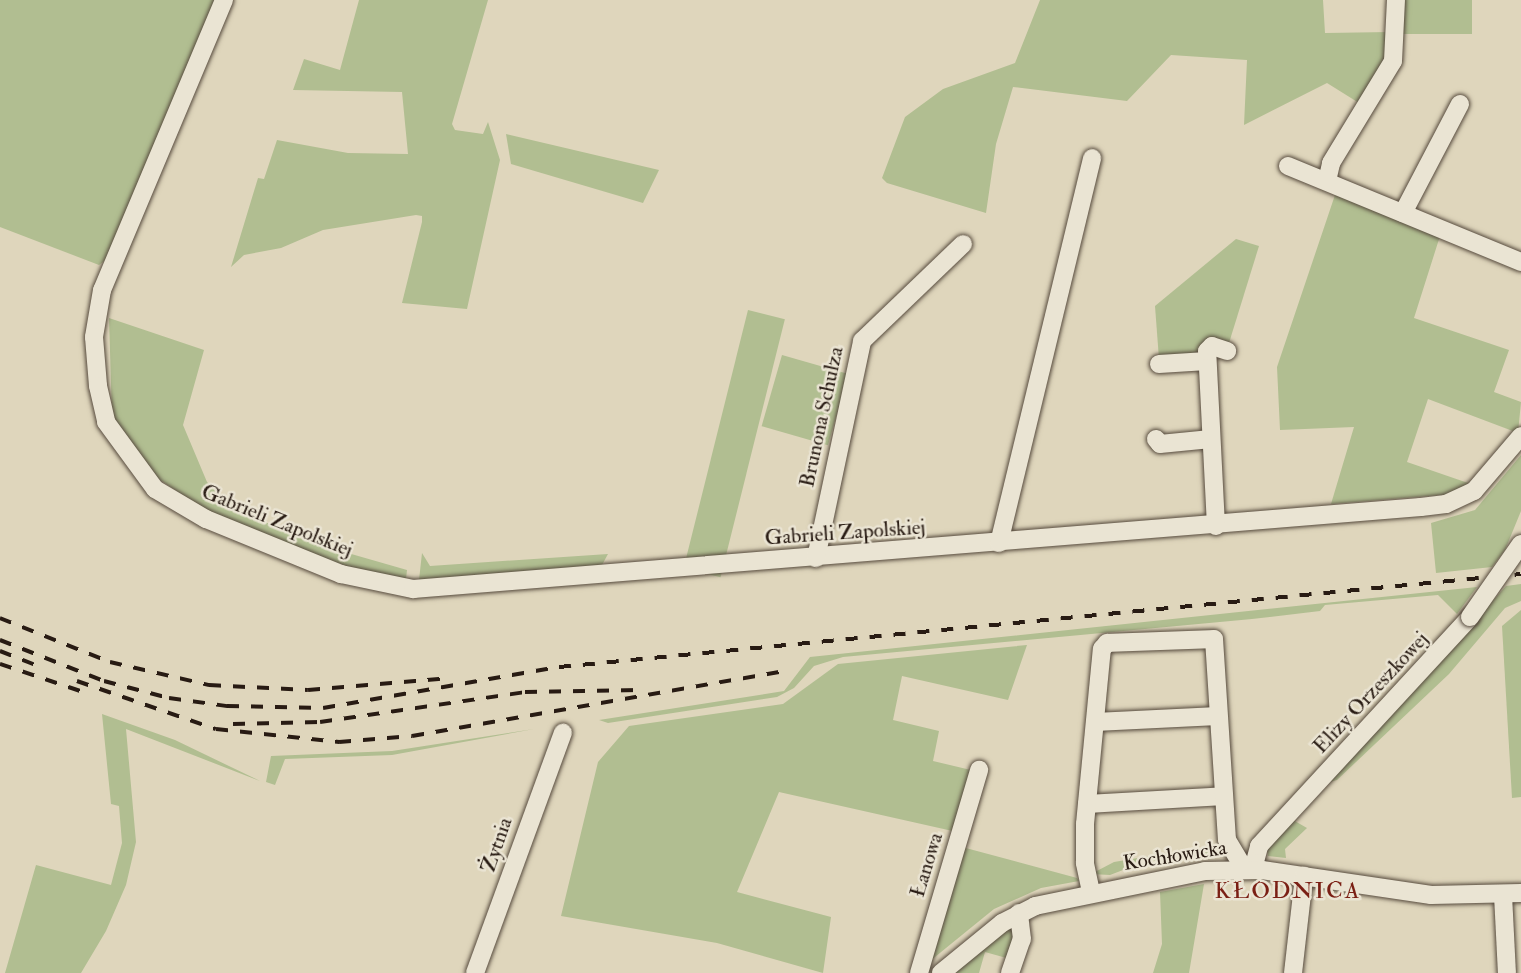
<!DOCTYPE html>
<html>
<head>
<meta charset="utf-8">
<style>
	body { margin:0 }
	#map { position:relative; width:1521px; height:973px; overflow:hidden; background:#dfd6bc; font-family:"IM FELL Double Pica",serif }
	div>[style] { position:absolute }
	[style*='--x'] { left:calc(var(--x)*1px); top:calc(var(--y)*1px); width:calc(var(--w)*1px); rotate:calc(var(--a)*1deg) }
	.green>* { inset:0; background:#b1be91; transform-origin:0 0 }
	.roads { filter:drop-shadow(0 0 2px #564a3d) drop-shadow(0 0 2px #564a3d) }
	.minor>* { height:18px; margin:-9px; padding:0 9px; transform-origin:9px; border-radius:9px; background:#eae4d3 }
	.rail>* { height:3.5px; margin-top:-1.75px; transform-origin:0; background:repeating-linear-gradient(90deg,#281b13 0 12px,transparent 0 24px) }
	.bridges { filter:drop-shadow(0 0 2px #564a3d) drop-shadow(0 0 2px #564a3d) }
	.minor-bridge>* { height:18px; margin:-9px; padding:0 9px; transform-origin:9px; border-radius:9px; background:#eae4d3 }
	span { translate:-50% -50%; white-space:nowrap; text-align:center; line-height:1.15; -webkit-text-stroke:5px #eae4d3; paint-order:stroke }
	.street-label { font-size:21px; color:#281b13 }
	.neighbourhood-label { font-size:23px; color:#7a1f14; letter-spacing:2px }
</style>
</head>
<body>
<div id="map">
	<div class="green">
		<div style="clip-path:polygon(0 0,215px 0,108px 258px,99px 265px,0 227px)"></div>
		<div style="clip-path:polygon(359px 0,488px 0,452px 124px,455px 130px,483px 134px,488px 122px,500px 160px,467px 309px,402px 303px,422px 222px,422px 216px,416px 215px,323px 230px,281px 248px,244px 255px,231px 267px,258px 178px,264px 179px,277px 140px,348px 153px,408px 154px,402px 92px,293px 90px,304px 59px,340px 70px)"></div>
		<div style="clip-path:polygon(1040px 0,1323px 0,1325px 33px,1390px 32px,1389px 51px,1359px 103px,1327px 83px,1244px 125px,1247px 60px,1171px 55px,1127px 101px,1013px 87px,996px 144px,986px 213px,887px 183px,882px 178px,905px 117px,943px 89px,1015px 63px)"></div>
		<div style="left:1401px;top:0;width:71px;height:34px"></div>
		<div style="clip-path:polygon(506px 134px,659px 170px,643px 203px,511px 164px)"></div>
		<div style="clip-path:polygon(1336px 192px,1440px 236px,1414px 318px,1509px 350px,1494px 392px,1521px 402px,1518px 433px,1428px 399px,1407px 462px,1468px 483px,1453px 494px,1331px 504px,1354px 427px,1280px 430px,1277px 367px)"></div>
		<div style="clip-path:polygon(1236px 239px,1259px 246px,1229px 343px,1202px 356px,1159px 359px,1155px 306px)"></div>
		<div style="left:748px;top:310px;width:38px;height:266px;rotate:14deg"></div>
		<div style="clip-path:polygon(109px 318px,204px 350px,183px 425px,207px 482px,229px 505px,306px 541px,407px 570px,406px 579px,346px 569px,206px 511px,153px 475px,112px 416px)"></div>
		<div style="left:782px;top:355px;width:69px;height:74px;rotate:16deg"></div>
		<div style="clip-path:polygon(1521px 455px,1521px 511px,1505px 550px,1492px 567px,1436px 573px,1431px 523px,1475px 510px)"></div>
		<div style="clip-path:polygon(422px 553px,430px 566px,608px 554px,602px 565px,419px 580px)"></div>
		<div style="clip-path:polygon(1521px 584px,1521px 601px,1505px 608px,1449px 674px,1337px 780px,1330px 782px,1506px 586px)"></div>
		<div style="clip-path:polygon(1477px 587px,1457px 614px,1438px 595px,1325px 605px,1320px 611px,1252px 619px,843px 657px,814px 666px,794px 688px,777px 697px,608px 723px,599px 720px,784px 691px,810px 657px)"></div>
		<div style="clip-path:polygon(1521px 610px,1521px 797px,1512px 798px,1502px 626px)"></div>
		<div style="clip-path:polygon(1027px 645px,1008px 700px,902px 676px,893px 720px,939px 731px,933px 761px,975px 771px,957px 832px,779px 792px,737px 892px,831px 917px,823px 973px,717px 943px,561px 916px,598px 762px,629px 726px,783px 704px,838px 664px)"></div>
		<div style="clip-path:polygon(102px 714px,175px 740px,260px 781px,126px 729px,136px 842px,126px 885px,106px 931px,81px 973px,5px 973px,36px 865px,111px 885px,122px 843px,119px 806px,111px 804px)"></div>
		<div style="clip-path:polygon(534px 729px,392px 755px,285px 759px,275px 785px,266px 782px,271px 756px,392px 751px)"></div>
		<div style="clip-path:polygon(1293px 820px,1307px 828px,1285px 849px,1286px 858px,1268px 856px,1267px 850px)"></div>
		<div style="clip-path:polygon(1220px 836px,1226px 855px,1154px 861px,1152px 857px,1137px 860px,1136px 865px,1110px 875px,1091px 874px,1114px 862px,1174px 852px,1220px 850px)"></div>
		<div style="clip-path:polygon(962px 847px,1077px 878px,1079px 881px,1041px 888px,994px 909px,930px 961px)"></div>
		<div style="clip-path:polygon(1204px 884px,1189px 973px,1153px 973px,1162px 944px,1160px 892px)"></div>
		<div style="clip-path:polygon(1008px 927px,1016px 932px,1010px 959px,985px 952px,979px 973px,955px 973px)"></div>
	</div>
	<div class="roads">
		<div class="minor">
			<div style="--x:224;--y:0;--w:315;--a:112.8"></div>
			<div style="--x:102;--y:290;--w:48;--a:99.7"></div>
			<div style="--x:94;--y:337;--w:49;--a:85.3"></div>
			<div style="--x:98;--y:386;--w:37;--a:77"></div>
			<div style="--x:106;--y:422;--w:83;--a:53.8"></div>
			<div style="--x:155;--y:489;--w:59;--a:30.5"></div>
			<div style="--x:206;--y:519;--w:146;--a:22.2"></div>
			<div style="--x:341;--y:574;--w:74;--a:11.8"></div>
			<div style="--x:413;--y:589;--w:1011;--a:-4.65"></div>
			<div style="--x:1421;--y:507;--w:25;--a:-7"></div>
			<div style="--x:1446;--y:504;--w:31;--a:-25"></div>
			<div style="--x:1474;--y:491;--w:72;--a:-49.5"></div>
			<div style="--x:1288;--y:166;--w:252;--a:22.4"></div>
			<div style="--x:1327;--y:181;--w:18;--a:-77"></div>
			<div style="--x:1331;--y:163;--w:119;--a:-58.7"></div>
			<div style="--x:1393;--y:61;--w:61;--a:-87.2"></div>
			<div style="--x:1403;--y:213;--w:123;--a:-62.4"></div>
			<div style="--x:1159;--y:364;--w:48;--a:-3.6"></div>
			<div style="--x:1156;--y:439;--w:6;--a:51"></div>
			<div style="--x:1160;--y:444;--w:51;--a:-5.6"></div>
			<div style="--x:1216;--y:526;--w:175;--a:-92.9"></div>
			<div style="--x:1207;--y:351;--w:7;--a:-45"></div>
			<div style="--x:1212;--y:346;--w:16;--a:18"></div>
			<div style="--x:999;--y:543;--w:396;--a:-76.4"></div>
			<div style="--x:816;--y:558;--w:222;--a:-78"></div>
			<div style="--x:862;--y:341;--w:140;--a:-43.8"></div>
			<div style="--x:1095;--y:722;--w:123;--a:-2.8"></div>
			<div style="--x:1087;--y:804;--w:137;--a:-3.3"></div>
			<div style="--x:1253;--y:869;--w:24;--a:-75"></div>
			<div style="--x:1259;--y:846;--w:311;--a:-47.3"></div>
			<div style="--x:1091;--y:892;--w:30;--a:-102"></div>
			<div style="--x:1085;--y:863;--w:39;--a:-90"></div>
			<div style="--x:1085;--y:824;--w:176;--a:-84.5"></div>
			<div style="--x:1102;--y:649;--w:8;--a:-50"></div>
			<div style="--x:1107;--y:643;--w:107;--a:-2.1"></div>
			<div style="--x:1214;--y:639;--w:201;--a:86.3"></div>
			<div style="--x:1227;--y:840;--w:33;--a:59"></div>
			<div style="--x:1503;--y:895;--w:78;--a:87.1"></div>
			<div style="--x:475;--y:973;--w:256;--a:-69.9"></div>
			<div style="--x:919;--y:973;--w:212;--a:-73.5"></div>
			<div style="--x:941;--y:973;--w:79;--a:-39.3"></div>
			<div style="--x:1002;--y:923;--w:37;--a:-27"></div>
			<div style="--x:1035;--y:906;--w:174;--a:-11.6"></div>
			<div style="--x:1205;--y:871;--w:57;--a:-1"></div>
			<div style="--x:1262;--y:870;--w:171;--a:8.4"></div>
			<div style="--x:1431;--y:895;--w:90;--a:-1.3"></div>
			<div style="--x:1010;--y:973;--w:36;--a:-71"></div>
			<div style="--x:1022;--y:939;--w:26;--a:-97"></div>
			<div style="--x:1293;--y:973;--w:98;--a:-83.5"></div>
		</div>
	</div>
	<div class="rail">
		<div style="--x:0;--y:618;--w:118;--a:21.8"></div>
		<div style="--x:110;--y:662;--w:102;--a:13.1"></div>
		<div style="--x:209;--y:685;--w:99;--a:2.9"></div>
		<div style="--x:308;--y:690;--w:143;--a:-4.8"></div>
		<div style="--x:0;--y:640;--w:112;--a:21.5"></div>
		<div style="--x:104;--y:681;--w:67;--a:14.7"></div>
		<div style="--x:169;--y:698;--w:59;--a:7.9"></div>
		<div style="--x:227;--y:706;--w:96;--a:1.2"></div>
		<div style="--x:323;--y:708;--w:240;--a:-9.9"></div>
		<div style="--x:559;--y:667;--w:966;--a:-5.52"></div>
		<div style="--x:0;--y:651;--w:41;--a:21.5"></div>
		<div style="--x:0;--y:664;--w:91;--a:18.6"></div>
		<div style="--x:77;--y:681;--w:147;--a:19.1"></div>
		<div style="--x:216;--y:729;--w:124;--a:6"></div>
		<div style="--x:339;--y:742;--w:73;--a:-4.7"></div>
		<div style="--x:412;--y:736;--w:374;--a:-9.9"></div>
		<div style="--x:233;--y:724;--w:87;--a:-1.3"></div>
		<div style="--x:320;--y:722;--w:207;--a:-8.3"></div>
		<div style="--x:525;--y:692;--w:115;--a:-1"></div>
	</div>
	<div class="bridges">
		<div class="minor-bridge">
			<div style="--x:1470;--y:617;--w:89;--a:-55.1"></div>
		</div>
	</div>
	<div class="street-label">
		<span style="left:822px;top:417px;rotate:-78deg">Brunona Schulza</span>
		<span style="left:277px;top:521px;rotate:22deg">Gabrieli Zapolskiej</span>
		<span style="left:845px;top:533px;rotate:-4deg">Gabrieli Zapolskiej</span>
		<span style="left:1371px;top:693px;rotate:-47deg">Elizy Orzeszkowej</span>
		<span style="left:497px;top:845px;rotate:-71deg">Żytnia</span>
		<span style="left:1175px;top:856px;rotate:-9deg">Kochłowicka</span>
		<span style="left:927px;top:865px;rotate:-73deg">Łanowa</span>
	</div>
	<div class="neighbourhood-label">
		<span style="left:1288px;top:891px">KŁODNICA</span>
	</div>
</div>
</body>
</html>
